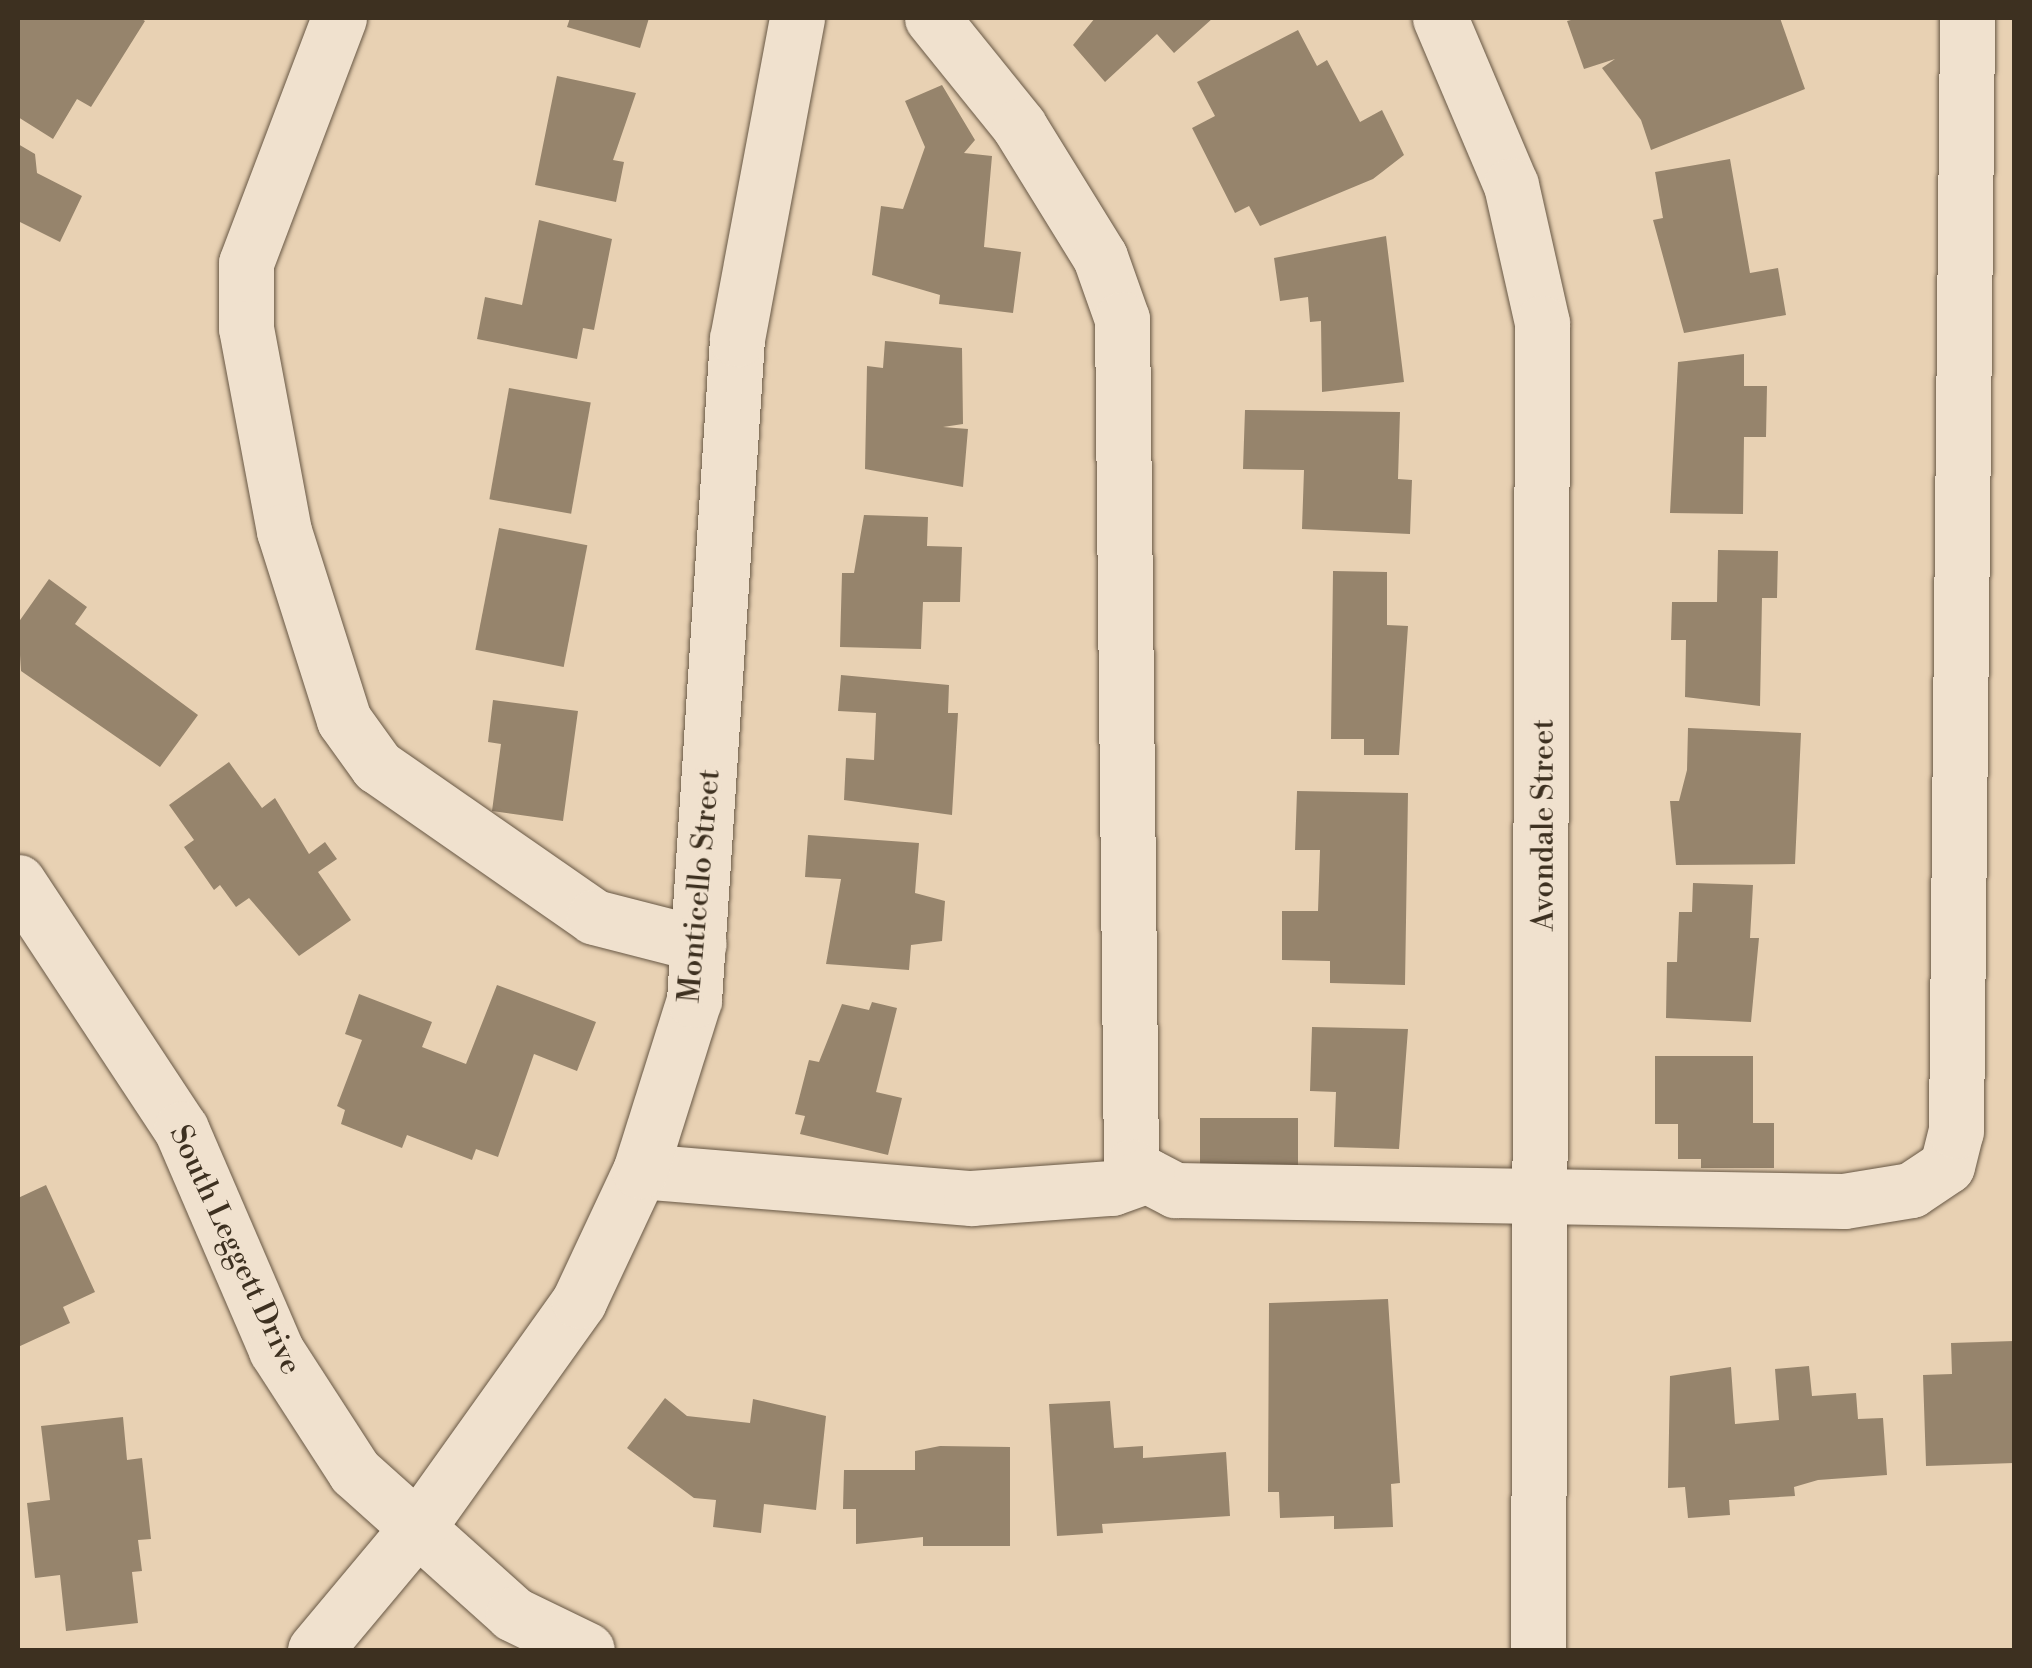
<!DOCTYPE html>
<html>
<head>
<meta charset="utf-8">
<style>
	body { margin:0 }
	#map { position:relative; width:2032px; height:1668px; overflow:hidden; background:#e8d1b3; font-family:"Libre Bodoni",serif }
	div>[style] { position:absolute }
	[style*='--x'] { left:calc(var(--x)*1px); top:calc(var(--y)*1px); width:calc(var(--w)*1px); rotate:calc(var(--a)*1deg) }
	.building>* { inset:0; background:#96846c; transform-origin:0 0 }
	.roads { filter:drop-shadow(0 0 2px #685845) drop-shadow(0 0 2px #685845) }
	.minor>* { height:55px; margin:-27.5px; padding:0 27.5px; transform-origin:27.5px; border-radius:27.5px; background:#f0e1ce }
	span { translate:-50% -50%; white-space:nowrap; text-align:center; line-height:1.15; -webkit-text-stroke:8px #f0e1ce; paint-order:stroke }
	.street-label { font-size:30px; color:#3d3020 }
	.frame { position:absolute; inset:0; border:20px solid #3d3020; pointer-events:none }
</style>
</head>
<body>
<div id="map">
	<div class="building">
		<div style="clip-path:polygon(18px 18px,140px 18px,145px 21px,91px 107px,77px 99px,53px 139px,18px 117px)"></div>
		<div style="clip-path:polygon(570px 18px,649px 18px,640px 48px,567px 27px)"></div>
		<div style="clip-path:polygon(1095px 18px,1213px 18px,1174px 53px,1157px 34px,1105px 82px,1073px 45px)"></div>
		<div style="clip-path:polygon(1579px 18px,1780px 18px,1805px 89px,1651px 150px,1641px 120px,1602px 68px,1615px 59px,1584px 69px,1567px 21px)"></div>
		<div style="clip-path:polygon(1298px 30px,1317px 66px,1327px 60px,1360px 122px,1382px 110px,1404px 155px,1373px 179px,1260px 226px,1249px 206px,1235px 213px,1192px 128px,1215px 116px,1197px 82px)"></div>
		<div style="clip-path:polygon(557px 76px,636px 93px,613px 160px,624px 162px,616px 202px,535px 185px)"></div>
		<div style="clip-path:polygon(942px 85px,975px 140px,964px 153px,992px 156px,984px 247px,1021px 252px,1013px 313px,939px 304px,940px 295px,872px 275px,881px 206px,903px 209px,925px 147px,905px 101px)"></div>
		<div style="clip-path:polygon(18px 144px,35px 154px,37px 173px,82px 196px,60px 242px,18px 221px)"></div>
		<div style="clip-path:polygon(1730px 159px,1750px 273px,1778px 268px,1786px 315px,1684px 333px,1653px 220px,1663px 218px,1655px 172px)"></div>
		<div style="clip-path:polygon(539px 220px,612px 239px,594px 330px,583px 328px,577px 359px,477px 339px,485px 297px,522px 305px)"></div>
		<div style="clip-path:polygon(1386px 236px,1404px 382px,1322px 392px,1321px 321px,1310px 322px,1308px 297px,1280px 301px,1274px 258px)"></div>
		<div style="clip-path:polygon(885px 341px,962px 348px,963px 424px,943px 427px,968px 429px,963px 487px,865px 469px,867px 366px,883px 368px)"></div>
		<div style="clip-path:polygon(1744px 354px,1744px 386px,1767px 386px,1766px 437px,1744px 437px,1743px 514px,1670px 513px,1678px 362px)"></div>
		<div style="left:509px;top:388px;width:83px;height:113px;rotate:10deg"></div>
		<div style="clip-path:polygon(1245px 410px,1400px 412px,1398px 479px,1412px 480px,1410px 534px,1302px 529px,1304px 470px,1243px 469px)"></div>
		<div style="clip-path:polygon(864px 515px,928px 517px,927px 546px,962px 547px,960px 602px,923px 602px,921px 649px,840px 647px,842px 573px,854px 573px)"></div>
		<div style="left:499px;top:528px;width:90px;height:124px;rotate:11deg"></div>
		<div style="clip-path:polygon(1718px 550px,1778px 551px,1777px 598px,1762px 598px,1760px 706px,1685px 697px,1686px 640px,1671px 640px,1672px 602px,1717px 602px)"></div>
		<div style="clip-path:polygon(1333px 571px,1387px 572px,1387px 625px,1408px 626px,1399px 755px,1364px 755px,1364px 739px,1331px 739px)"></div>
		<div style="clip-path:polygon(49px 579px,87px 607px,75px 624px,198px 715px,160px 767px,21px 671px,18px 623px)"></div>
		<div style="clip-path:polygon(841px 675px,949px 685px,948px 713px,958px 713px,952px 815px,844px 800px,846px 758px,874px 760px,876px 713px,838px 711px)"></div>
		<div style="clip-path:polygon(493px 700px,578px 711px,563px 821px,492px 811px,501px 744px,488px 742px)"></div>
		<div style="clip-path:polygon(1688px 728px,1801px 733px,1795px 864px,1676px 865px,1670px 801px,1679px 801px,1687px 770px)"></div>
		<div style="clip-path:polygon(229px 762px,262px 808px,275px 798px,309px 854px,325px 842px,337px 859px,318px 872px,351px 920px,299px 956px,249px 898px,236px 907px,220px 885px,214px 890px,184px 847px,194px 840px,169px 805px)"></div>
		<div style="clip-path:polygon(1297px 791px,1408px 793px,1405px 985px,1330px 983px,1330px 961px,1282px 960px,1282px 911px,1318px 911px,1320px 850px,1295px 850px)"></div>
		<div style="clip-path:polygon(808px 835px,919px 843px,915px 893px,945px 901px,942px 941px,911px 945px,909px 970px,826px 964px,841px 879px,805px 877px)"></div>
		<div style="clip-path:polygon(1693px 883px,1753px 885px,1750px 938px,1759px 938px,1751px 1022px,1666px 1018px,1667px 962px,1677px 962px,1679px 912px,1692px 912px)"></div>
		<div style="clip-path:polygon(497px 985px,596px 1022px,577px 1071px,534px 1054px,498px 1157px,476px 1149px,472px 1160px,407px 1135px,402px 1148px,341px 1124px,345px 1110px,337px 1106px,362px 1040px,345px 1034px,359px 994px,432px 1022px,422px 1047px,466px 1064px)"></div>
		<div style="clip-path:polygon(872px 1002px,897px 1008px,876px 1092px,902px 1098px,888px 1155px,800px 1134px,805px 1116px,795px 1114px,809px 1060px,819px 1062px,842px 1004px,869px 1010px)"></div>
		<div style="clip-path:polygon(1312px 1027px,1408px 1029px,1399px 1149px,1334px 1147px,1336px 1092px,1310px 1091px)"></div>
		<div style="clip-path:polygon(1655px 1056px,1753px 1056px,1753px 1123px,1774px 1123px,1774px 1168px,1701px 1168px,1701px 1159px,1678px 1159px,1678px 1124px,1655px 1124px)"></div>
		<div style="left:1200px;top:1118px;width:98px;height:49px"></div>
		<div style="clip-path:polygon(46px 1185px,95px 1292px,63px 1307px,70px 1323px,18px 1347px,18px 1198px)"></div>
		<div style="clip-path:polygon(1388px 1299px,1400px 1483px,1391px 1484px,1393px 1527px,1334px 1529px,1334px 1516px,1280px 1518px,1279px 1492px,1268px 1492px,1269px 1303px)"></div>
		<div style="clip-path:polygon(2014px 1341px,2014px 1463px,1926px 1466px,1923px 1375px,1952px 1374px,1951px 1343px)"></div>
		<div style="clip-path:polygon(1809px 1366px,1812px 1396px,1856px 1393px,1858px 1419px,1883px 1418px,1887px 1475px,1818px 1480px,1794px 1487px,1795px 1496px,1729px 1500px,1730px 1515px,1688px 1518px,1685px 1487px,1668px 1488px,1670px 1376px,1731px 1367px,1735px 1424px,1779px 1420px,1775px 1369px)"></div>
		<div style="clip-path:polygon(665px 1398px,687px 1416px,750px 1423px,753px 1399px,826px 1416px,816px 1510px,764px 1504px,761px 1533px,713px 1527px,716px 1500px,694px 1498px,627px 1448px)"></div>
		<div style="clip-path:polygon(1110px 1401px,1114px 1448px,1143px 1446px,1143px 1458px,1226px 1452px,1230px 1516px,1102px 1524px,1103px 1533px,1057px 1536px,1049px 1404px)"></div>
		<div style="clip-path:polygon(123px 1417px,127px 1460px,142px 1458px,151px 1539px,138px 1540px,142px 1571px,132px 1572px,138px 1623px,66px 1631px,60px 1575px,35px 1578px,27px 1503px,50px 1500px,41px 1426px)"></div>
		<div style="clip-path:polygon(940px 1446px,1010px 1447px,1010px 1546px,923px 1546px,923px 1537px,856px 1544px,856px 1509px,843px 1509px,844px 1470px,915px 1470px,915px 1451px)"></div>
	</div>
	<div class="roads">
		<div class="minor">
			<div style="--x:339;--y:18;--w:262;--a:110.8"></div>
			<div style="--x:246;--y:263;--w:65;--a:90"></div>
			<div style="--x:246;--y:328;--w:207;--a:79.4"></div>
			<div style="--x:284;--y:531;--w:198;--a:72.4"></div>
			<div style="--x:344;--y:720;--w:57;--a:54.3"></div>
			<div style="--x:377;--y:766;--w:264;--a:34.8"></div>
			<div style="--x:594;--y:917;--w:108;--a:14.4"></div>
			<div style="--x:932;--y:18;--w:139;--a:51.1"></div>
			<div style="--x:1019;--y:126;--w:154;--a:58.3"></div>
			<div style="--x:1100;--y:257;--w:66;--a:70.5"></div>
			<div style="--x:1122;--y:319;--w:848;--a:89.39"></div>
			<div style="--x:1131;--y:1167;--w:50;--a:27.6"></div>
			<div style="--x:1175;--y:1190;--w:669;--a:0.94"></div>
			<div style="--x:1844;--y:1201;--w:68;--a:-9.3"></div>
			<div style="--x:1911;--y:1190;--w:43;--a:-33.7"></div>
			<div style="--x:1947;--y:1166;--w:36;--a:-76"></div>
			<div style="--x:1956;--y:1131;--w:1113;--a:-89.43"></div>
			<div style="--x:1440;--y:18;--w:181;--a:67"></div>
			<div style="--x:1511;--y:185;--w:141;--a:77.3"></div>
			<div style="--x:1542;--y:323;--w:1327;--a:90.17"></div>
			<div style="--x:18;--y:882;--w:296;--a:56.6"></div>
			<div style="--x:181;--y:1129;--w:241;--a:66.7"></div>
			<div style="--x:276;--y:1350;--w:145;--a:57.1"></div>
			<div style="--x:355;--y:1472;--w:212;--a:41.9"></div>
			<div style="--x:513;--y:1614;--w:82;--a:25.9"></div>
			<div style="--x:640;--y:1171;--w:332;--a:4.7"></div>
			<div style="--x:971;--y:1198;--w:141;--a:-4.1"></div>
			<div style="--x:1112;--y:1188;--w:37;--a:-20"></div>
			<div style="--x:315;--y:1650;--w:160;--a:-50.1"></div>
			<div style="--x:418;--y:1527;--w:277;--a:-54.5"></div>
			<div style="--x:579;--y:1301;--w:144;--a:-64.9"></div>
			<div style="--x:640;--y:1171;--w:179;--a:-72.5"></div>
			<div style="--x:694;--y:1000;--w:662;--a:-86.28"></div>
			<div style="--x:737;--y:339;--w:327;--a:-79.4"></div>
		</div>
	</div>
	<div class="street-label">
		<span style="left:1544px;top:825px;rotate:-90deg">Avondale Street</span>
		<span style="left:700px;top:886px;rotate:-85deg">Monticello Street</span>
		<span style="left:235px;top:1250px;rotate:65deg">South Leggett Drive</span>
	</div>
	<div class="frame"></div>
</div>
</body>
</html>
